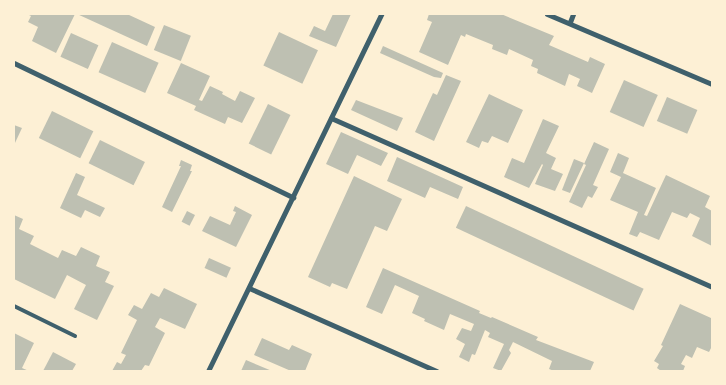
<!DOCTYPE html>
<html>
<head>
<meta charset="utf-8">
<style>
	body { margin:0 }
	#map { position:relative; width:726px; height:385px; overflow:hidden; background:#fdf0d5; font-family:"Noto Serif",serif }
	div>[style] { position:absolute }
	[style*='--x'] { left:calc(var(--x)*1px); top:calc(var(--y)*1px); width:calc(var(--w)*1px); rotate:calc(var(--a)*1deg) }
	.building>* { inset:0; background:#bec0b2; transform-origin:0 0 }
	.service>* { height:4px; margin:-2px; padding:0 2px; transform-origin:2px; border-radius:2px; background:#3f606c }
	.minor>* { height:5px; margin:-2.5px; padding:0 2.5px; transform-origin:2.5px; border-radius:2.5px; background:#3f606c }
	span { translate:-50% -50%; white-space:nowrap; text-align:center; line-height:1.15; -webkit-text-stroke:4.5px #fdf0d5; paint-order:stroke }
	.frame { position:absolute; inset:0; border:15px solid #fdf0d5; pointer-events:none }
</style>
</head>
<body>
<div id="map">
	<div class="building">
		<div style="clip-path:polygon(27px 14px,75px 14px,56px 53px,32px 41px,38px 27px,28px 22px,31px 16px)"></div>
		<div style="clip-path:polygon(77px 14px,127px 14px,155px 27px,147px 46px)"></div>
		<div style="clip-path:polygon(333px 14px,351px 14px,336px 47px,309px 36px,314px 26px,325px 31px)"></div>
		<div style="clip-path:polygon(429px 14px,501px 14px,554px 36px,549px 45px,588px 62px,590px 57px,605px 64px,592px 93px,577px 86px,580px 79px,569px 74px,565px 86px,537px 73px,538px 69px,531px 66px,533px 60px,509px 49px,507px 55px,492px 49px,493px 45px,466px 34px,465px 37px,461px 35px,448px 65px,419px 52px,432px 22px,427px 20px)"></div>
		<div style="left:164px;top:25px;width:29px;height:27px;rotate:22deg"></div>
		<div style="left:279px;top:32px;width:43px;height:37px;rotate:25deg"></div>
		<div style="left:71px;top:33px;width:30px;height:26px;rotate:24deg"></div>
		<div style="left:112px;top:42px;width:51px;height:33px;rotate:24deg"></div>
		<div style="clip-path:polygon(383px 46px,443px 73px,441px 78px,434px 77px,380px 53px)"></div>
		<div style="clip-path:polygon(181px 63px,210px 76px,199px 100px,202px 101px,210px 86px,223px 92px,222px 94px,235px 101px,240px 91px,255px 98px,242px 123px,228px 117px,225px 124px,194px 110px,196px 106px,167px 93px)"></div>
		<div style="clip-path:polygon(446px 75px,461px 81px,434px 141px,415px 132px,433px 93px,437px 95px)"></div>
		<div style="left:624px;top:80px;width:37px;height:35px;rotate:24deg"></div>
		<div style="clip-path:polygon(489px 94px,523px 110px,508px 143px,492px 136px,488px 143px,482px 141px,479px 148px,466px 142px)"></div>
		<div style="left:667px;top:97px;width:33px;height:26px;rotate:23deg"></div>
		<div style="clip-path:polygon(356px 100px,403px 118px,397px 131px,351px 110px)"></div>
		<div style="left:268px;top:104px;width:25px;height:44px;rotate:26deg"></div>
		<div style="left:52px;top:111px;width:46px;height:30px;rotate:26deg"></div>
		<div style="clip-path:polygon(543px 119px,559px 126px,546px 153px,556px 158px,551px 169px,563px 174px,555px 191px,535px 184px,543px 165px,542px 164px,529px 188px,504px 177px,512px 158px,524px 163px)"></div>
		<div style="clip-path:polygon(14px 125px,22px 128px,14px 145px)"></div>
		<div style="clip-path:polygon(341px 132px,388px 153px,381px 166px,357px 155px,348px 174px,326px 164px)"></div>
		<div style="left:100px;top:140px;width:50px;height:26px;rotate:26deg"></div>
		<div style="clip-path:polygon(594px 142px,609px 149px,593px 185px,598px 187px,592px 198px,588px 196px,582px 208px,569px 202px,586px 165px,584px 164px)"></div>
		<div style="clip-path:polygon(618px 153px,629px 158px,623px 173px,656px 188px,644px 215px,647px 216px,666px 175px,710px 196px,705px 207px,712px 211px,712px 246px,692px 236px,700px 218px,690px 213px,687px 218px,672px 212px,659px 240px,640px 232px,637px 237px,629px 234px,638px 212px,610px 200px,621px 177px,610px 172px)"></div>
		<div style="clip-path:polygon(397px 157px,463px 187px,458px 199px,430px 187px,425px 198px,387px 181px)"></div>
		<div style="clip-path:polygon(574px 159px,584px 163px,570px 193px,562px 190px)"></div>
		<div style="clip-path:polygon(181px 160px,192px 165px,190px 171px,192px 171px,172px 212px,162px 207px,181px 166px,179px 166px)"></div>
		<div style="clip-path:polygon(76px 173px,85px 177px,77px 195px,105px 208px,100px 217px,85px 210px,81px 218px,60px 208px)"></div>
		<div style="clip-path:polygon(354px 176px,402px 199px,387px 231px,375px 226px,347px 289px,332px 283px,330px 287px,308px 277px)"></div>
		<div style="clip-path:polygon(235px 206px,252px 215px,236px 247px,202px 231px,210px 216px,230px 225px,236px 212px,233px 211px)"></div>
		<div style="left:466px;top:206px;width:196px;height:24px;rotate:25deg"></div>
		<div style="left:187px;top:211px;width:9px;height:12px;rotate:27deg"></div>
		<div style="clip-path:polygon(14px 215px,23px 219px,19px 229px,34px 236px,30px 244px,58px 258px,62px 250px,76px 256px,81px 247px,100px 256px,96px 266px,110px 272px,105px 282px,114px 286px,97px 320px,74px 309px,86px 285px,67px 275px,55px 299px,14px 279px)"></div>
		<div style="left:209px;top:258px;width:24px;height:11px;rotate:24deg"></div>
		<div style="clip-path:polygon(383px 268px,480px 311px,479px 313px,491px 318px,492px 317px,538px 337px,536px 340px,594px 362px,590px 371px,554px 371px,549px 369px,552px 361px,513px 342px,509px 350px,511px 353px,501px 371px,493px 368px,504px 344px,488px 337px,490px 333px,485px 330px,475px 355px,472px 354px,469px 362px,459px 357px,465px 344px,456px 339px,462px 328px,471px 331px,474px 324px,450px 314px,444px 330px,424px 321px,425px 319px,412px 313px,419px 296px,395px 285px,382px 314px,366px 307px)"></div>
		<div style="clip-path:polygon(164px 288px,197px 304px,185px 329px,160px 318px,155px 327px,165px 333px,149px 366px,145px 365px,141px 371px,112px 371px,117px 362px,121px 364px,126px 355px,121px 353px,137px 320px,128px 315px,134px 305px,142px 309px,151px 293px,159px 297px)"></div>
		<div style="clip-path:polygon(680px 304px,711px 318px,712px 346px,709px 352px,697px 347px,692px 358px,686px 355px,681px 364px,685px 366px,683px 371px,661px 371px,657px 368px,659px 364px,654px 361px,663px 346px,661px 345px)"></div>
		<div style="clip-path:polygon(14px 333px,34px 343px,22px 368px,29px 371px,14px 371px)"></div>
		<div style="clip-path:polygon(262px 338px,289px 350px,292px 345px,312px 354px,305px 371px,291px 371px,254px 355px)"></div>
		<div style="clip-path:polygon(53px 352px,76px 364px,72px 371px,43px 371px)"></div>
		<div style="clip-path:polygon(246px 360px,272px 371px,241px 371px)"></div>
	</div>
	<div class="service">
		<div style="--x:14;--y:306;--w:68;--a:26.2"></div>
	</div>
	<div class="minor">
		<div style="--x:547;--y:14;--w:179;--a:23"></div>
		<div style="--x:570;--y:22;--w:9;--a:-69"></div>
		<div style="--x:14;--y:63;--w:310;--a:25.7"></div>
		<div style="--x:331;--y:118;--w:417;--a:23.9"></div>
		<div style="--x:249;--y:288;--w:205;--a:23.9"></div>
		<div style="--x:208;--y:371;--w:397;--a:-64.1"></div>
	</div>
	<div class="frame"></div>
</div>
</body>
</html>
